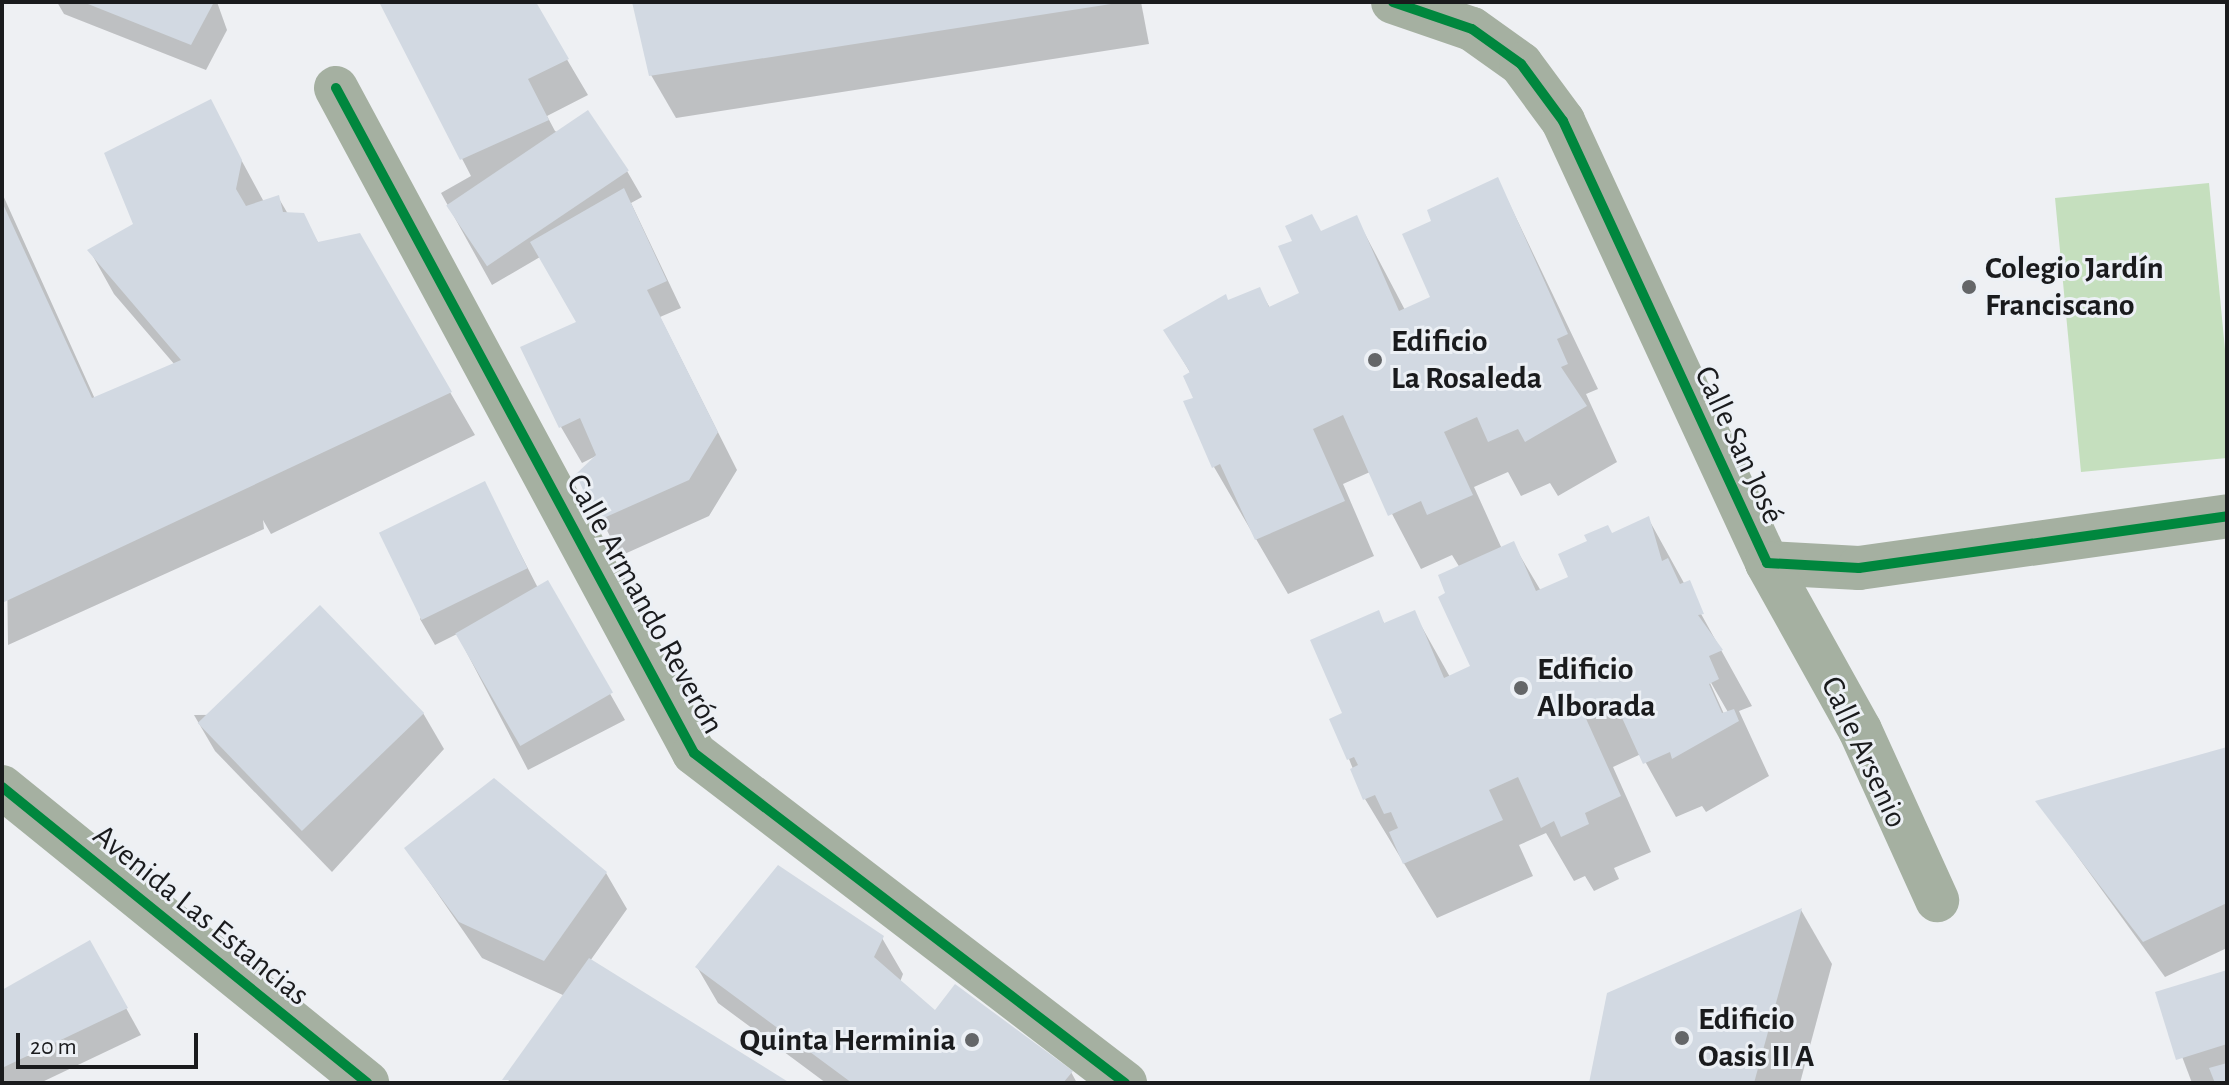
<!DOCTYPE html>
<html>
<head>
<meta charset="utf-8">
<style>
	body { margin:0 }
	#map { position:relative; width:2229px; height:1085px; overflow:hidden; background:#eef0f3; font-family:"Alegreya Sans",sans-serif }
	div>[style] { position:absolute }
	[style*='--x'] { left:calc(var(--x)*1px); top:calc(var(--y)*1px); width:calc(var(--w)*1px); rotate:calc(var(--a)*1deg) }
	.green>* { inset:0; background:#c5dfbe }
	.shadow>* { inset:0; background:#0003 }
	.building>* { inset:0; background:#d2d9e2; transform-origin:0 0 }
	.street>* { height:44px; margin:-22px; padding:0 22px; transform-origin:22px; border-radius:22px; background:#a5b0a1 }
	.cycleway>* { height:10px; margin:-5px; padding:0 5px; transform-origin:5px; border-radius:5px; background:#00873e }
	.dots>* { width:22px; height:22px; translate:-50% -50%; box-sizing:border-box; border:4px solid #ecf0f5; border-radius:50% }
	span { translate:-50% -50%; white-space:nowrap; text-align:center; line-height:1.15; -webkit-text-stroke:6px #ecf0f5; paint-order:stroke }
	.poi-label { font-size:32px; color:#1a1b1d; font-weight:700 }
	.left { translate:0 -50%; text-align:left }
	.right { translate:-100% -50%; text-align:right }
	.street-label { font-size:32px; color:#1a1b1d }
	.frame { position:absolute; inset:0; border:4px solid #1a1b1d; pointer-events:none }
	.scale { position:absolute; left:16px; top:1033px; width:182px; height:36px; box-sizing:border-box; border:4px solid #1a1b1d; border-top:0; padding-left:10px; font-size:24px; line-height:28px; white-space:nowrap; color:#1a1b1d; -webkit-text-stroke:6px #ecf0f5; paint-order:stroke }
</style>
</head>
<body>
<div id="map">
	<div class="green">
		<div style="clip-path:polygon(2209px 183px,2227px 370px,2227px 458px,2081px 472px,2055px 198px)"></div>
	</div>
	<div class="shadow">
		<div style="clip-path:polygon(57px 2px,217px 2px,227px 30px,206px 70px,64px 14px)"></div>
		<div style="clip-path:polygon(381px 2px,533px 2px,588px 95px,547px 116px,555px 131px,627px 171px,642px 197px,631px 203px,681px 308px,660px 317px,737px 470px,709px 516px,620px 556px,579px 475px,598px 455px,582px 463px,561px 427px,579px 323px,540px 257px,492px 285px,441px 193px,471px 176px)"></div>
		<div style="clip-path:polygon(634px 2px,1141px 2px,1149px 44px,676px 118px,651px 75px)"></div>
		<div style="clip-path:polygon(210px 102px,264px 202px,278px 197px,288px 214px,302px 215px,319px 244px,359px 236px,475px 435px,271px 534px,263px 520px,264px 529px,8px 645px,2px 193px,95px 399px,175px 365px,114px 294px,90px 251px,135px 224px)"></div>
		<div style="clip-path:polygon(evenodd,1498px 180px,1598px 389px,1586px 394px,1617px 462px,1558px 496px,1550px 483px,1521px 496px,1508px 472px,1474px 487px,1502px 549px,1513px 544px,1541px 591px,1571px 578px,1612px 535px,1648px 518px,1752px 706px,1739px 711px,1769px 776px,1706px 812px,1702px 806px,1676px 817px,1641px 754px,1613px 767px,1651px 852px,1614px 868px,1619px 879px,1594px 891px,1585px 876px,1574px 881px,1546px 833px,1519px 845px,1533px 876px,1437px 918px,1365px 799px,1349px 759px,1344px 714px,1378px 612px,1385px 625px,1414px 613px,1450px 677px,1472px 667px,1448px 594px,1460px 568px,1452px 555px,1421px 569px,1370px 472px,1343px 484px,1374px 556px,1288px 594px,1214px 467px,1186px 403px,1195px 399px,1191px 374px,1165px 330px,1259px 289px,1270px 308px,1302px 294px,1321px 233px,1356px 217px,1405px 310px,1433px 298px,1434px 222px,1498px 180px,1706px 674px,1729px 714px,1724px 714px,1706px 674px)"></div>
		<div style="clip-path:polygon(484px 483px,538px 588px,547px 583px,625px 720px,528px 770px,457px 634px,435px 645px,420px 619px)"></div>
		<div style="clip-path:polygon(423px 713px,444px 749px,332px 872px,215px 751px,194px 715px)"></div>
		<div style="clip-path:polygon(2227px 749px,2227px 948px,2165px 977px,2038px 802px)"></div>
		<div style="clip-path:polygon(406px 848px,606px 873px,627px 909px,590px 961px,787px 1083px,507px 1083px,565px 996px,482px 958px)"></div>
		<div style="clip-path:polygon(1801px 910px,1832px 964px,1800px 1083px,1591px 1083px)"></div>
		<div style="clip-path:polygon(882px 938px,903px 974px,900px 982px,935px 1013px,1071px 1072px,1077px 1083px,826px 1083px,718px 1003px,697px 967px)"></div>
		<div style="clip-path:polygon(90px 943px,141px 1035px,40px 1083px,2px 1083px,2px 992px)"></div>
		<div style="clip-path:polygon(2227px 972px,2227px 1083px,2192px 1083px,2158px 993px)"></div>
	</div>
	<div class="building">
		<div style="clip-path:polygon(83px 2px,214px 2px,191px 45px)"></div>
		<div style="clip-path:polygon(379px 2px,536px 2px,569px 59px,528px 79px,549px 120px,460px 160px)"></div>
		<div style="clip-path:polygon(632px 2px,1111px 2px,1111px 4px,649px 76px)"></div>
		<div style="clip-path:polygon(211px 99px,242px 160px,236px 189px,246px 206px,279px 195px,283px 212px,304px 213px,318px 242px,360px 233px,452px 392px,2px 603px,2px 202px,92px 398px,181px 360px,87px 250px,133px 224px,104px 153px)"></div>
		<div style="left:588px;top:110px;width:73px;height:171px;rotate:56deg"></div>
		<div style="clip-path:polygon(1498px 177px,1568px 334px,1557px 339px,1568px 364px,1561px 367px,1587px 406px,1525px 442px,1518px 429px,1488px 442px,1477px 417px,1444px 432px,1473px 495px,1427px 515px,1421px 501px,1388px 516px,1343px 415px,1313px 429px,1345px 501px,1255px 540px,1220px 464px,1212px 468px,1183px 401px,1193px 398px,1183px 376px,1190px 372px,1163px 330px,1226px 294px,1228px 300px,1260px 287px,1269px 307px,1299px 293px,1278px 246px,1292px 241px,1285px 226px,1312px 214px,1321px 231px,1357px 215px,1399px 311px,1430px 297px,1402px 234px,1431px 221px,1427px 210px)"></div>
		<div style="clip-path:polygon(624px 188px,667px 281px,647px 290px,718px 432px,689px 480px,597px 521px,576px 474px,596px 455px,580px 418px,559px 428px,520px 347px,576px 322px,530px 242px)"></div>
		<div style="left:485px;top:481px;width:97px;height:118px;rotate:64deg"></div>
		<div style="clip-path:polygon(1649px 516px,1662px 561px,1668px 558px,1680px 584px,1690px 580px,1704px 614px,1698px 615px,1723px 650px,1709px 656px,1719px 679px,1709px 684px,1722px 713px,1734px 709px,1739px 721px,1672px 759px,1670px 752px,1643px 764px,1613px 698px,1583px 712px,1621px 796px,1585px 813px,1589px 824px,1561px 837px,1554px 821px,1541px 828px,1518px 777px,1489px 790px,1503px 820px,1403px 864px,1389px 832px,1398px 828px,1391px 812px,1384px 814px,1375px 795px,1363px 800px,1350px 769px,1358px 765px,1354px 757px,1347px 760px,1329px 719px,1342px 713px,1310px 640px,1379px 610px,1384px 623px,1415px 610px,1444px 678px,1470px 666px,1438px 597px,1445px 593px,1438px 575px,1514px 541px,1536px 591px,1568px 577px,1558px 554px,1587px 541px,1584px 535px,1608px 525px,1612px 533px)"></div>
		<div style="left:548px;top:580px;width:130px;height:107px;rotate:60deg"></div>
		<div style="left:320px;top:605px;width:150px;height:170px;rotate:46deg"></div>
		<div style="clip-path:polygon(2227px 747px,2227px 903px,2143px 942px,2035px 801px)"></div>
		<div style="clip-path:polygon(494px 778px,607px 872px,544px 961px,459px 922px,404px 848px)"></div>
		<div style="clip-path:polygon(778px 865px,884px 936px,874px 957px,935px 1010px,955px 984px,1073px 1071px,1063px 1083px,852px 1083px,695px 967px)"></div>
		<div style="clip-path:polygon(1802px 908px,1754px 1083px,1589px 1083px,1607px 993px)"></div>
		<div style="clip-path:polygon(90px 940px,128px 1008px,2px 1068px,2px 990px)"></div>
		<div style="clip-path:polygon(589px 958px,790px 1083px,502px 1080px)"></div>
		<div style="clip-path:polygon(2227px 970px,2227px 1044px,2176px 1060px,2155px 992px)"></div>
		<div style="clip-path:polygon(2227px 1063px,2227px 1083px,2215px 1083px,2209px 1068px)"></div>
	</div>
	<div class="street">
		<div style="--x:1393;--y:2;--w:83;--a:18.9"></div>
		<div style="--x:1472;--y:29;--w:60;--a:35.5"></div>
		<div style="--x:1521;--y:64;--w:71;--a:53.6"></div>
		<div style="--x:1563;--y:121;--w:487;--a:65.2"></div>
		<div style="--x:1767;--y:563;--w:92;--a:3.1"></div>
		<div style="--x:1859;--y:568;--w:372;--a:-8"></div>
		<div style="--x:336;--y:88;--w:755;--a:61.7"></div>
		<div style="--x:694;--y:753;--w:543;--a:37.44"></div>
		<div style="--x:1767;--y:563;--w:191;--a:60.9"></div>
		<div style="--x:1860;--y:730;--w:187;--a:65.6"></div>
		<div style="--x:2;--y:787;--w:470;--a:39"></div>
	</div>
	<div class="cycleway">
		<div style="--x:1393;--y:2;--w:83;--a:18.9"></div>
		<div style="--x:1472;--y:29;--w:60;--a:35.5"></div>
		<div style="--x:1521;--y:64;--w:71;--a:53.6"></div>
		<div style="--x:1563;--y:121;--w:487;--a:65.2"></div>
		<div style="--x:1767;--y:563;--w:92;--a:3.1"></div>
		<div style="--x:1859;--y:568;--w:372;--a:-8"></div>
		<div style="--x:336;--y:88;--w:755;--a:61.7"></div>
		<div style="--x:694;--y:753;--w:543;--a:37.44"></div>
		<div style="--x:2;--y:787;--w:470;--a:39"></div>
	</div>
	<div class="dots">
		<div style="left:1969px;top:287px;background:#646668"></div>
		<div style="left:1375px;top:360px;background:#646668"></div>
		<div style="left:1521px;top:688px;background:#646668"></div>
		<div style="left:1682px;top:1038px;background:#646668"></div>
		<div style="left:972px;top:1040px;background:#646668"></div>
	</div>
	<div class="poi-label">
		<span class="left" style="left:1985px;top:287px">Colegio Jardín<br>Franciscano</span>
		<span class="left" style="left:1391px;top:360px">Edificio<br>La Rosaleda</span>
		<span class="left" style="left:1537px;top:688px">Edificio<br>Alborada</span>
		<span class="left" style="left:1698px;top:1038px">Edificio<br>Oasis II A</span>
		<span class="right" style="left:956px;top:1040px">Quinta Herminia</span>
	</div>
	<div class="street-label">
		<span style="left:1739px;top:445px;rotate:65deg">Calle San José</span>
		<span style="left:645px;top:604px;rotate:61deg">Calle Armando Reverón</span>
		<span style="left:1864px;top:752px;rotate:65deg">Calle Arsenio</span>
		<span style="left:201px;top:915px;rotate:39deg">Avenida Las Estancias</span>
	</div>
	<div class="frame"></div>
	<div class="scale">20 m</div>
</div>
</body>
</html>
